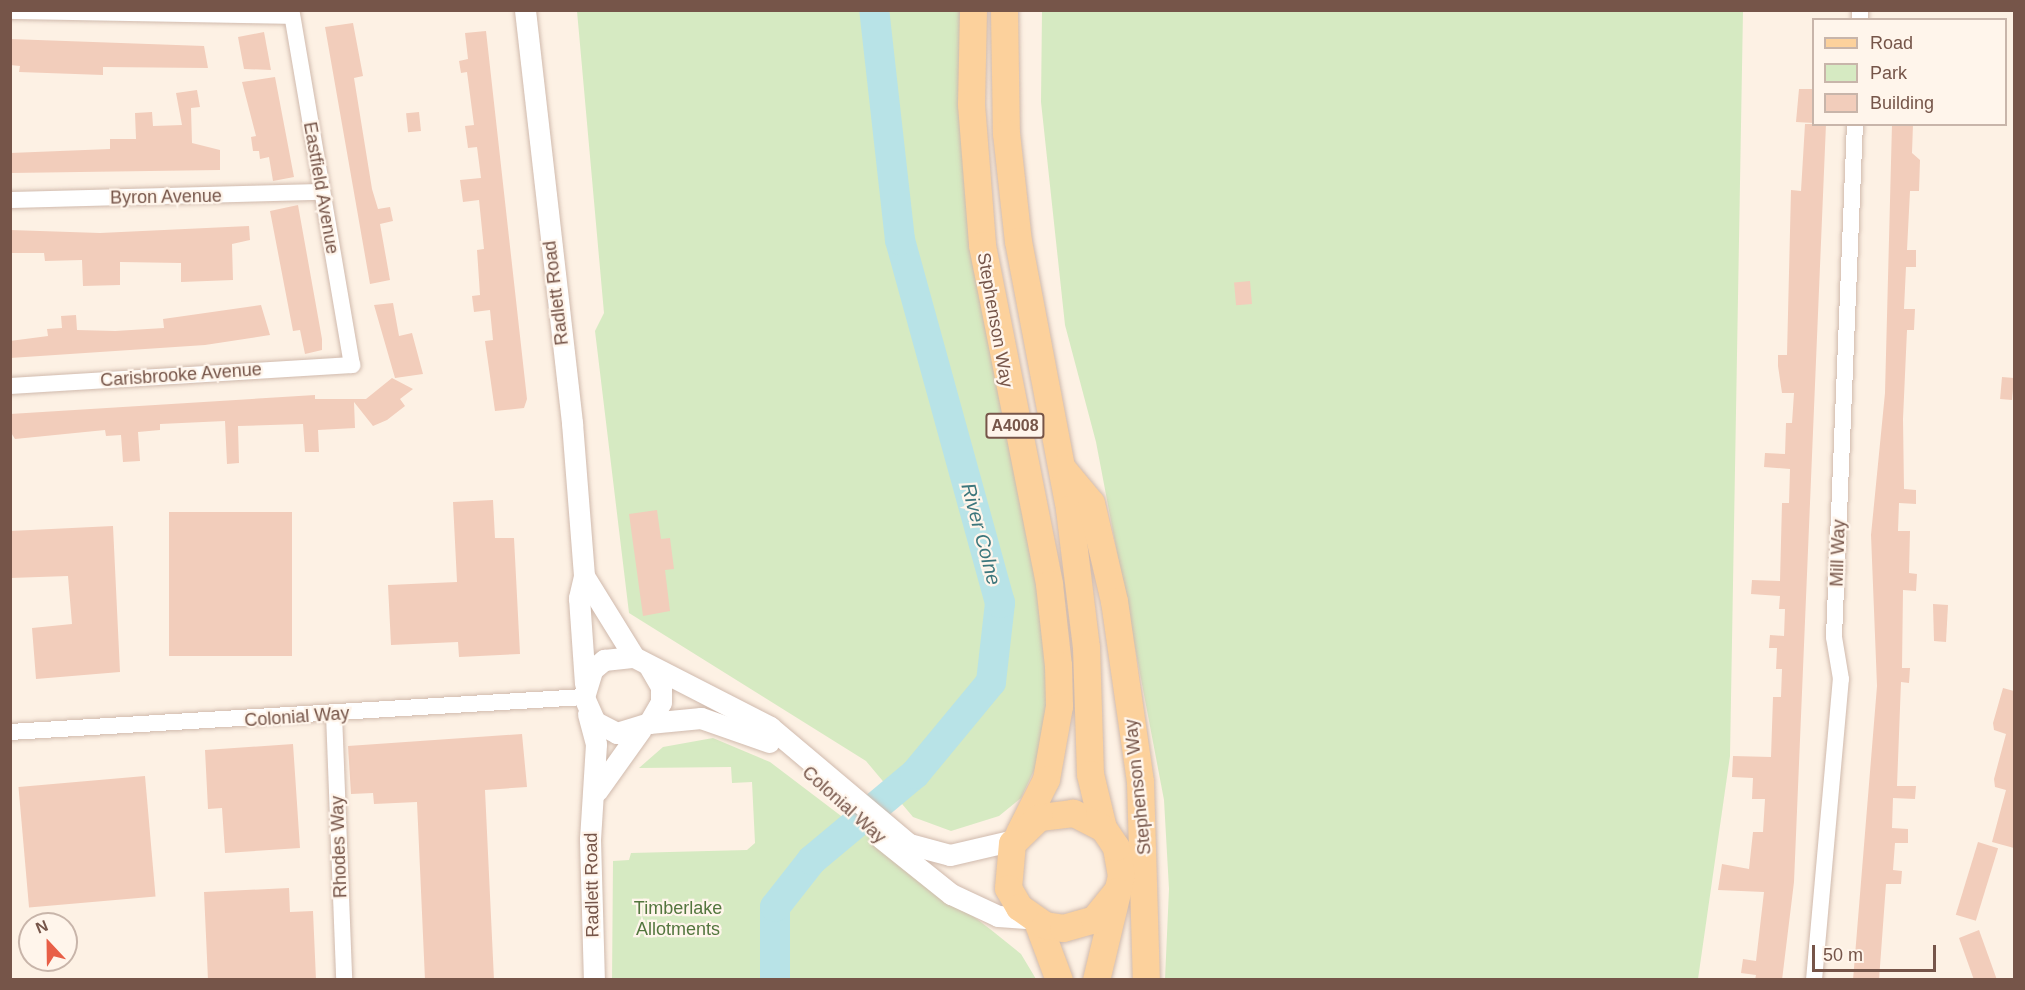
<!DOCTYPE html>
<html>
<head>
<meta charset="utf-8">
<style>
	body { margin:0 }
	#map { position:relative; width:2025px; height:990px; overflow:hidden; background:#fdf1e4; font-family:Helvetica,sans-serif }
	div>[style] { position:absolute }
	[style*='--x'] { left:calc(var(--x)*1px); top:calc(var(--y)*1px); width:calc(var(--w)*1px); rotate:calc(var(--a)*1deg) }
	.green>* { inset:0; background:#d6eac2 }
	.river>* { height:30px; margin:-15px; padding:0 15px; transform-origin:15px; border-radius:15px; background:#b8e3e7 }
	.building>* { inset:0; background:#f2cdbb; transform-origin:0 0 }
	.roads { filter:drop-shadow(0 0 2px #d0baad) drop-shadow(0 0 2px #d0baad) }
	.minor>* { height:16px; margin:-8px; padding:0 8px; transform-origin:8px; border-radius:8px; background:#fff }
	.tertiary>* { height:21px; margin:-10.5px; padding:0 10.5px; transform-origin:10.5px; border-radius:10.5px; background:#fff }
	.primary>* { height:27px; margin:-13.5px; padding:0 13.5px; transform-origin:13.5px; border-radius:13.5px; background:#fcd19c }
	span { translate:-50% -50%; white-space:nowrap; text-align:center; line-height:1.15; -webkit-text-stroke:4.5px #fff5eb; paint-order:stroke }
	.shield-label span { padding:2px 4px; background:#fff5eb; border:2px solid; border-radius:4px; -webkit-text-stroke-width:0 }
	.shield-label { font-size:16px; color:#765549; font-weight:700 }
	.street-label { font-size:18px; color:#765549 }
	.park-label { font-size:18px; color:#53763e }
	.water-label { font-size:20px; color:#3c767c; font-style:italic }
	.frame { position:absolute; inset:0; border:12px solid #765549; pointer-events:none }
	.legend { position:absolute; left:1812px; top:18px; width:195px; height:108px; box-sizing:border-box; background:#fff5eb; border:2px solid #c8b5aa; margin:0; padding:8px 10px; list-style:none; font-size:18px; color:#765549 }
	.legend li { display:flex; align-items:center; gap:12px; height:30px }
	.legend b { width:30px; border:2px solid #c8b5aa }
	.north { position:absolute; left:18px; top:912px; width:60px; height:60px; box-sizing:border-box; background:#fff5eb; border:2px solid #c8b5aa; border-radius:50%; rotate:338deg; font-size:16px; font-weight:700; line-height:24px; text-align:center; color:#765549 }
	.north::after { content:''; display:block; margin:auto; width:21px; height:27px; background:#e85f47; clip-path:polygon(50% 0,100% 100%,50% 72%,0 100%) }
	.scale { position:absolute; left:1812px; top:945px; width:124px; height:27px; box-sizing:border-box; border:3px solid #765549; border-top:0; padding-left:8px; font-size:18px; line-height:21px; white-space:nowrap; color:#765549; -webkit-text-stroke:4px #fff5eb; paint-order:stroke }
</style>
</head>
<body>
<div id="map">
	<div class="green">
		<div style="clip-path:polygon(577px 11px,962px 11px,1043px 585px,1049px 714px,1039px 760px,1021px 798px,999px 816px,951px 831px,913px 817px,866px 761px,629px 613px,595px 331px,604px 313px)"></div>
		<div style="clip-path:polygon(1042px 11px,1743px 11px,1730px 756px,1698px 979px,1165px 979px,1169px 889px,1164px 800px,1096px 442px,1065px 325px,1041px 102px)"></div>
		<div style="clip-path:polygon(713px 738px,770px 762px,990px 929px,1021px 954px,1036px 979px,612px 980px,613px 861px,629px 860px,631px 853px,747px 850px,755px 843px,752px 782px,732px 783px,731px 767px,639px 768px,663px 747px)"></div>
	</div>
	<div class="river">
		<div style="--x:775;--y:980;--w:73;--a:-90"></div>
		<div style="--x:775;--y:907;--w:60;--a:-51.8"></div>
		<div style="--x:812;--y:860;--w:134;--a:-39.9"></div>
		<div style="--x:915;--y:774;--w:119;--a:-50.4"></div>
		<div style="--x:991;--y:682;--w:80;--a:-83.5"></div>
		<div style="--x:1000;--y:603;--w:377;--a:-105.4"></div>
		<div style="--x:900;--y:240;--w:231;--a:-96.4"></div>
	</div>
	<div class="building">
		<div style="clip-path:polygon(353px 23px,363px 76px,354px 78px,372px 189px,378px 209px,390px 207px,393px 221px,380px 224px,390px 280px,370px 284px,325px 27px)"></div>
		<div style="clip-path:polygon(486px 31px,527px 399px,524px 408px,495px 411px,485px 341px,493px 340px,490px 310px,474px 312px,472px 296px,480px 295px,477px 250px,484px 249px,479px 200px,463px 202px,460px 180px,481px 178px,477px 147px,468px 148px,465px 126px,474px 125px,467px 72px,461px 73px,459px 61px,468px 59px,465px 33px)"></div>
		<div style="clip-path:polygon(264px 32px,271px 70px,244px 69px,238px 37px)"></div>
		<div style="clip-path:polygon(10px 39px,204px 46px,208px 68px,103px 67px,103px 75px,19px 72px,20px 66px,10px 65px)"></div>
		<div style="clip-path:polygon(275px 77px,294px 177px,273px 181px,269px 157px,260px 159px,259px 151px,253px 151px,251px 137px,256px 136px,242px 82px)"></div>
		<div style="clip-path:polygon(1799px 89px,1814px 89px,1814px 123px,1796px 122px)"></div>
		<div style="clip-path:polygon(197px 90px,200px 107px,191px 108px,192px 143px,220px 150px,220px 170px,10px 173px,10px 153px,110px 149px,110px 139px,136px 139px,135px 113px,152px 112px,153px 126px,182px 125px,176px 93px)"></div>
		<div style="left:419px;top:112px;width:19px;height:13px;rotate:84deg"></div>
		<div style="clip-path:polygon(1805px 124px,1826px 124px,1794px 882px,1782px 980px,1755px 980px,1756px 975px,1741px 973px,1743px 959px,1756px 961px,1764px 892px,1718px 890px,1722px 864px,1749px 869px,1753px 832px,1763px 832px,1765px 799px,1752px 799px,1753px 778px,1732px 777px,1733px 756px,1771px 757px,1773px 697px,1781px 697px,1782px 669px,1776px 669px,1777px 648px,1769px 648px,1770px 635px,1784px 636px,1785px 609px,1779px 609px,1780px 596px,1751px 594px,1752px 580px,1780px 581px,1782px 503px,1789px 503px,1790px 469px,1764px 467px,1765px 453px,1785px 454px,1786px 423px,1792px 423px,1794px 393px,1782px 393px,1778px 366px,1778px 355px,1787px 355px,1791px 190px,1801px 191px)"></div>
		<div style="clip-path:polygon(1892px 124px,1913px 124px,1912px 153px,1920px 160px,1919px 191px,1910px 191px,1907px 250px,1916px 250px,1916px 267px,1906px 267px,1904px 309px,1915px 309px,1914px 330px,1907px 330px,1903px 419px,1904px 489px,1916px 490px,1916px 504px,1899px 503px,1898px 531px,1910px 531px,1909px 573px,1917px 574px,1916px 591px,1903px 590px,1902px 668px,1910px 668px,1909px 683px,1901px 682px,1897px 786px,1916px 786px,1915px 799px,1893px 798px,1892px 828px,1908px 829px,1908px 843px,1895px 843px,1893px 870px,1902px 871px,1901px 884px,1886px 884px,1879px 980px,1853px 980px,1877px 686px,1871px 535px,1885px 393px)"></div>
		<div style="clip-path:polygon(298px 205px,322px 339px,322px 350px,305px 354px,300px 330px,293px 331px,270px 211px)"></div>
		<div style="clip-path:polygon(249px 226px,250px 240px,232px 244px,233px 280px,181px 282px,181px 263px,120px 262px,120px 285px,83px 286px,82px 260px,45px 261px,44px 253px,10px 253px,10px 230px,100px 233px)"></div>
		<div style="left:1250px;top:281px;width:23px;height:16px;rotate:85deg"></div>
		<div style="clip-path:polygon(393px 303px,399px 336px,412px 333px,423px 374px,395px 378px,374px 305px)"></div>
		<div style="clip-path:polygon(261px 305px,270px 335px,205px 345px,10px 358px,10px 341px,48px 336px,47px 329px,62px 328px,61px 316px,76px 315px,77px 330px,115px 331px,164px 328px,163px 319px)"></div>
		<div style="left:2002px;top:377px;width:12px;height:22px;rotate:5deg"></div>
		<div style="clip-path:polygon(392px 378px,413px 389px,400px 399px,405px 406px,387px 420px,373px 426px,354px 402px,355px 428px,318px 430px,319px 452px,305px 452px,303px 424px,238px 426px,239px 463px,227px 464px,225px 421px,160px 424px,160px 430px,138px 432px,140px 461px,123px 462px,121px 435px,106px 436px,105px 430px,15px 439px,10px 431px,10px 414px,315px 395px,315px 399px,366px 399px)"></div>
		<div style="clip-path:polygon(493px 500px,495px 538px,514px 538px,520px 654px,459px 657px,458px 642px,391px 645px,388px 585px,457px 582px,453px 502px)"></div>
		<div style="clip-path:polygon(657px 510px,661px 539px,670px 538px,674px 569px,665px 570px,670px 611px,643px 616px,629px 514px)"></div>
		<div style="left:169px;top:512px;width:123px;height:144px"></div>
		<div style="clip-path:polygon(113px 526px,120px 672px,36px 679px,32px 628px,72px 624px,68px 576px,10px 578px,10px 531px)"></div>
		<div style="clip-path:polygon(1933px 604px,1948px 605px,1946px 642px,1934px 641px)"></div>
		<div style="clip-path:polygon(2003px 688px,2014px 691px,2014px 848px,1992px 842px,2006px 790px,1995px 787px,1994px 779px,2006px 734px,1994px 730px,1993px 723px)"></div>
		<div style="clip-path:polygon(522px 734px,527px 787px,485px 790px,494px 980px,425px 980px,417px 802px,374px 804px,373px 793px,351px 794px,348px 746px)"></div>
		<div style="clip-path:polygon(293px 744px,300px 848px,225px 853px,222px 808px,208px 809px,205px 750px)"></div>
		<div style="left:145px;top:776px;width:121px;height:127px;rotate:85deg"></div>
		<div style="left:1978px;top:842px;width:21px;height:76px;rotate:17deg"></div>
		<div style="clip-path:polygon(289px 888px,290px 912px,313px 911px,316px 980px,208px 980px,204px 892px)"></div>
		<div style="clip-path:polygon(1979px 930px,1997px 980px,1974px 980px,1959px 938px)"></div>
	</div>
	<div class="roads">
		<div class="minor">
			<div style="--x:10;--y:11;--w:281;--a:1"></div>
			<div style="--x:1860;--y:20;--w:10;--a:-90"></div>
			<div style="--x:10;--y:200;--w:312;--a:-1.5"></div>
			<div style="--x:10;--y:386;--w:343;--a:-3.5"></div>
			<div style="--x:352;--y:365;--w:360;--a:-99.7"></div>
			<div style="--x:334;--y:714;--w:266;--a:87.8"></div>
			<div style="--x:10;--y:732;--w:575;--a:-3.49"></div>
			<div style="--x:1814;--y:980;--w:302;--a:-84.9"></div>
			<div style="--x:1841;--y:679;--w:43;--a:-99.5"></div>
			<div style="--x:1834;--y:637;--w:513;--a:-87.66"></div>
		</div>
		<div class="tertiary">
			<div style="--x:525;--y:10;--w:416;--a:83.5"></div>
			<div style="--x:572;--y:423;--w:153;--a:85.5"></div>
			<div style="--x:584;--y:576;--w:23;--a:103"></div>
			<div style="--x:579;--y:598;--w:86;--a:86"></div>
			<div style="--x:584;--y:576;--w:95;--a:58.3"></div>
			<div style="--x:649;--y:666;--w:24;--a:60"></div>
			<div style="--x:661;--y:687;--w:15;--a:90"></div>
			<div style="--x:661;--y:702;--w:24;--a:120"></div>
			<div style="--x:649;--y:723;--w:34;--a:163"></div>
			<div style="--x:617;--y:733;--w:25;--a:-153"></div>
			<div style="--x:595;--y:722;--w:27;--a:-114"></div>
			<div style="--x:584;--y:697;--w:28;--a:-73"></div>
			<div style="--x:592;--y:670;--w:16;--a:-40"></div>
			<div style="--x:604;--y:660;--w:30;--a:-6"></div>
			<div style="--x:634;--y:657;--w:153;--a:27.2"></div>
			<div style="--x:770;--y:727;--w:182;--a:40.1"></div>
			<div style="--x:909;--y:844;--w:42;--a:15"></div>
			<div style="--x:950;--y:855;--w:66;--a:-13.2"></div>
			<div style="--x:588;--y:714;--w:31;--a:75"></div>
			<div style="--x:596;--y:744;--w:95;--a:93.6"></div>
			<div style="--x:590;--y:839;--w:141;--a:88.4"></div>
			<div style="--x:649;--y:723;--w:52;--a:-5.5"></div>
			<div style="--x:701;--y:718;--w:72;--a:19.4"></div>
			<div style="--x:597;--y:791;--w:76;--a:-54.6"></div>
			<div style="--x:881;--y:838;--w:90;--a:38.7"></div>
			<div style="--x:951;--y:894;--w:52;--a:25.1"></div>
			<div style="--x:998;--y:916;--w:32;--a:4"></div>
		</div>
		<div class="primary">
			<div style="--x:973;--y:10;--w:94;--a:91.2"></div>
			<div style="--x:971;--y:104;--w:141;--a:85.5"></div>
			<div style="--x:982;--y:245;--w:346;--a:78.8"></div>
			<div style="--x:1049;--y:584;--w:81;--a:83.7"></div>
			<div style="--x:1058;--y:665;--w:41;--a:88.6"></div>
			<div style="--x:1059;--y:706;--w:74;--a:100.1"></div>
			<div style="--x:1046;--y:779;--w:60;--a:116.6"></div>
			<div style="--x:1004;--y:10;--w:123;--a:89.1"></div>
			<div style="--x:1006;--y:133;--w:109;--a:83.7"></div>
			<div style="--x:1018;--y:241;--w:273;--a:79.2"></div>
			<div style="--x:1069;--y:509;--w:139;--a:83"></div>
			<div style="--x:1086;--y:647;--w:127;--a:88.2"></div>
			<div style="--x:1090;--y:774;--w:56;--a:76.5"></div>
			<div style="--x:1062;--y:468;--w:45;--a:50.4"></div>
			<div style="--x:1091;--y:503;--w:101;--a:76.8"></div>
			<div style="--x:1114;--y:601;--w:183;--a:81.8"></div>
			<div style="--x:1140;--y:782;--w:198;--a:88.3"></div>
			<div style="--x:1037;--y:921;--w:63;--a:69.6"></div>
			<div style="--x:1096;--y:980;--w:107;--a:-76.5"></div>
			<div style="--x:1121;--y:876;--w:29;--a:-100"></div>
			<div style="--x:1116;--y:847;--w:23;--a:-124"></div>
			<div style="--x:1103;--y:828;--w:34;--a:-153"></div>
			<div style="--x:1073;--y:813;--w:34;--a:173"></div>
			<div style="--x:1039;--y:817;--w:37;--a:136"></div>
			<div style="--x:1012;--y:843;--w:45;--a:95.1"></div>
			<div style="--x:1008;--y:888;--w:22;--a:60"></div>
			<div style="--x:1019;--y:907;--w:32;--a:35"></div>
			<div style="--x:1045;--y:925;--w:18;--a:9"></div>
			<div style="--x:1063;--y:928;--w:32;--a:-16"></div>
			<div style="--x:1094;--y:919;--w:36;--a:-51"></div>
		</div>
	</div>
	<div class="shield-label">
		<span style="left:1015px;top:426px">A4008</span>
	</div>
	<div class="street-label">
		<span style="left:321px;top:188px;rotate:80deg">Eastfield Avenue</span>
		<span style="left:166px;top:197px;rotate:-1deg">Byron Avenue</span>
		<span style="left:556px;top:293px;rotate:-97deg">Radlett Road</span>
		<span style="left:995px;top:320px;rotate:80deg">Stephenson Way</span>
		<span style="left:181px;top:375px;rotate:-4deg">Carisbrooke Avenue</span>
		<span style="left:1838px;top:553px;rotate:-88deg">Mill Way</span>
		<span style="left:297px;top:717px;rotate:-4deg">Colonial Way</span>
		<span style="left:1138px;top:787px;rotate:-96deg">Stephenson Way</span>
		<span style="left:844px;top:805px;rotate:42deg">Colonial Way</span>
		<span style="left:339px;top:847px;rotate:-92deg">Rhodes Way</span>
		<span style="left:592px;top:885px;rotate:-91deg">Radlett Road</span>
	</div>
	<div class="park-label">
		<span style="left:678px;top:919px">Timberlake<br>Allotments</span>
	</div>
	<div class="water-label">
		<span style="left:981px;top:534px;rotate:75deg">River Colne</span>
	</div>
	<div class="frame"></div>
	<ul class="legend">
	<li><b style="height:8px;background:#fcd19c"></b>Road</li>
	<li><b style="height:16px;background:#d6eac2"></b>Park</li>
	<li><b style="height:16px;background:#f2cdbb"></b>Building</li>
	</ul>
	<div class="north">N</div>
	<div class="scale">50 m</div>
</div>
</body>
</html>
